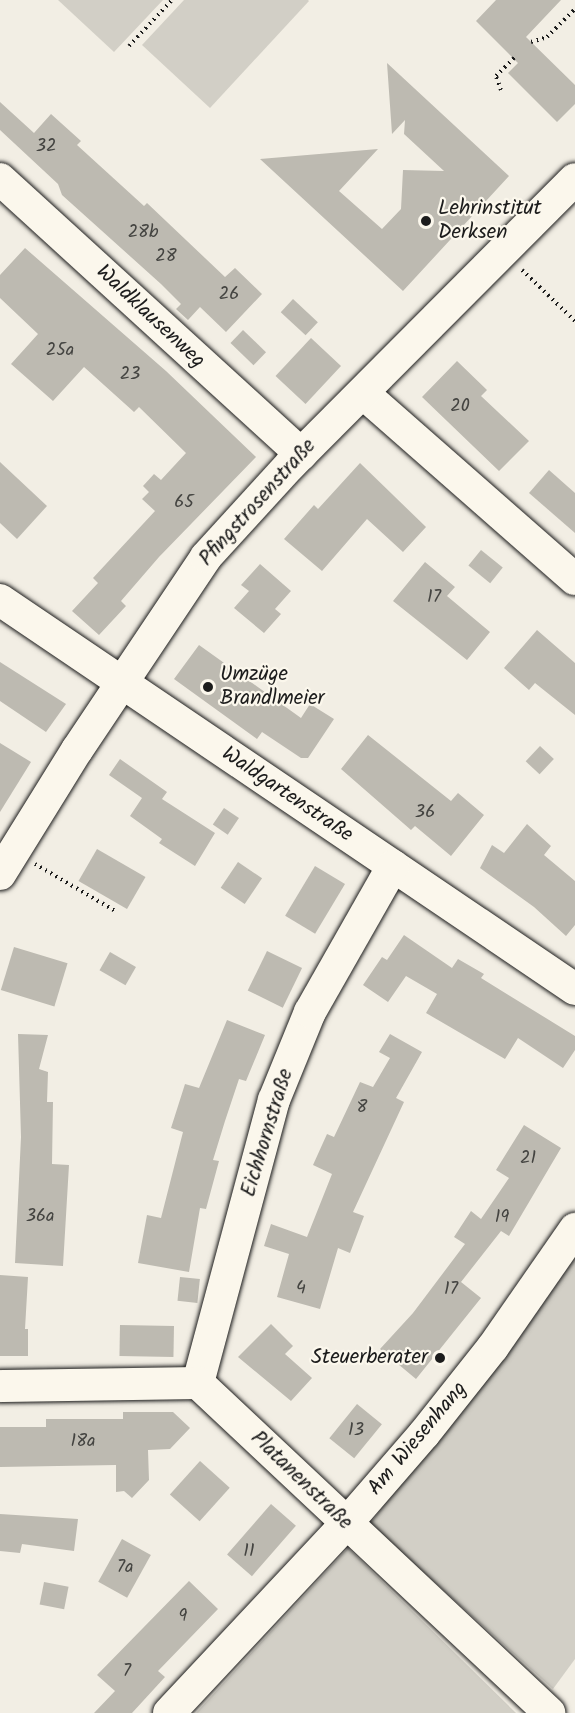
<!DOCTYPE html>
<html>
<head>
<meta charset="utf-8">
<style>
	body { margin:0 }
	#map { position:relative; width:575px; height:1713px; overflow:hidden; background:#f2eee4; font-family:Kalam,sans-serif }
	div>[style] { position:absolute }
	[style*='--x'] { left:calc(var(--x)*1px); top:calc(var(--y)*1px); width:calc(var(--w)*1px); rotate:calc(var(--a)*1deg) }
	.green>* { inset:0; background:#d2cfc6 }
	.building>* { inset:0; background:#bdbab1; transform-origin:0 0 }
	.path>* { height:4px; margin-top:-2px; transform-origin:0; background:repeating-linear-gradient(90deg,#1c1c1c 0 1.5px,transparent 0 6px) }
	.roads { filter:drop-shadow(0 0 2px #1c1c1c) drop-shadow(0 0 2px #1c1c1c) }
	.minor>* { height:32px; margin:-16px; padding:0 16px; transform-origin:16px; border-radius:16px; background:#fbf7ec }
	.dots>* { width:16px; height:16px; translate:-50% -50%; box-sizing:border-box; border:3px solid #fbf7ec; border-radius:50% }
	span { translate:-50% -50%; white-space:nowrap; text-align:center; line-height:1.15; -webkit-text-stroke:4.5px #fbf7ec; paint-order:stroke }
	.number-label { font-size:18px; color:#444441 }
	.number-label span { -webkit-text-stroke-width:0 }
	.poi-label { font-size:21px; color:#1c1c1c }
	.left { translate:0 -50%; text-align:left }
	.right { translate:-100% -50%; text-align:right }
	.street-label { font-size:21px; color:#1c1c1c }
</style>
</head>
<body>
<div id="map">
	<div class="green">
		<div style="clip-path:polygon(58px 0,163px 0,114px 52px)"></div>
		<div style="clip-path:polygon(184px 0,308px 0,309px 1px,210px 108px,142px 45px)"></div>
		<div style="clip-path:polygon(575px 1245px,575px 1659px,553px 1689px,370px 1524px)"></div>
		<div style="clip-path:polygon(348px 1548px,516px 1713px,196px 1713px)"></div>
	</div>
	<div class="building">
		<div style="clip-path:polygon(496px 0,561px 0,526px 37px,575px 85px,575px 104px,557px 122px,508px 73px,518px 63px,476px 21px)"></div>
		<div style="clip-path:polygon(387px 63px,509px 176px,403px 291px,260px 159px,378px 149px,339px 191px,382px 229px,401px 209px,403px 170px,444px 171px,404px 134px,405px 120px,392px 134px)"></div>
		<div style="clip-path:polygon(0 102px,34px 133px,51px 114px,81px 141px,77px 145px,144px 206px,147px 203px,225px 277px,235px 268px,262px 294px,226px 332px,200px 307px,188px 320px,176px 309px,181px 304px,161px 284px,62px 195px,58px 184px,0 130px)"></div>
		<div style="clip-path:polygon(25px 248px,166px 371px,256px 457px,159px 557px,121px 601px,126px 606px,99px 635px,72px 611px,98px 583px,93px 578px,155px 511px,142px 499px,149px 492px,143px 486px,154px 474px,161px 480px,186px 453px,139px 407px,134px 412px,84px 367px,53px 401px,11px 364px,38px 334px,0 298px,0 275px)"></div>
		<div style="left:293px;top:299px;width:34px;height:18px;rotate:43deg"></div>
		<div style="left:243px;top:330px;width:32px;height:18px;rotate:44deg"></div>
		<div style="left:311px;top:338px;width:41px;height:52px;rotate:43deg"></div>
		<div style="clip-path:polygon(457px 361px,487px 390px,481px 396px,529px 441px,499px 471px,422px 397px)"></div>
		<div style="clip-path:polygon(0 462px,47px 506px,17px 539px,0 523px)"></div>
		<div style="clip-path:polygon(360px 463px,426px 527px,403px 552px,367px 519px,322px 571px,284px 539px,314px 505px,318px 509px)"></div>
		<div style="clip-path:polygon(549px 470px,575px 493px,575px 533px,529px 493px)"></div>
		<div style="left:481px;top:550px;width:28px;height:20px;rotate:39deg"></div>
		<div style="clip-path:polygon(425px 562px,455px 587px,447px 596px,490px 632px,467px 660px,393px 601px)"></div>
		<div style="clip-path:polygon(260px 564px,291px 591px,275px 609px,281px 614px,264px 633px,234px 608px,249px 591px,241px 585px)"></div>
		<div style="clip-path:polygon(537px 630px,575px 663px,575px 715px,535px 683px,529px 690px,504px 668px)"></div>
		<div style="clip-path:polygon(199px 645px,301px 718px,310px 704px,334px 719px,308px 758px,301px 758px,262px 732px,257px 739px,174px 679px)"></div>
		<div style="clip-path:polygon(0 662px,66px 704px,46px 732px,0 701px)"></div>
		<div style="clip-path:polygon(368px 735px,451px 801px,458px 793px,484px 815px,451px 856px,415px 826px,411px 830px,341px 769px)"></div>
		<div style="clip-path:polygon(0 743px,31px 762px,0 812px)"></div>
		<div style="left:540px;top:746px;width:19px;height:21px;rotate:43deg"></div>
		<div style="clip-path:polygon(120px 759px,167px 792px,162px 799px,215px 833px,195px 866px,159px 843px,162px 839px,130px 816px,142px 798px,109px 775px)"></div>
		<div style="left:224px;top:808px;width:18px;height:20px;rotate:34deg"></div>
		<div style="clip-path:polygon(527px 824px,551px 846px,544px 855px,575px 881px,575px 925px,566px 936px,534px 907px,480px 868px,492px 845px,504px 853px)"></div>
		<div style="left:97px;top:849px;width:56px;height:37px;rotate:30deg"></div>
		<div style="left:238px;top:862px;width:29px;height:31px;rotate:34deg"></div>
		<div style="left:315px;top:866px;width:35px;height:58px;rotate:31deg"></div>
		<div style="clip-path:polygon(404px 935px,452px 968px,458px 959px,484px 974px,481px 978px,575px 1036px,575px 1050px,563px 1068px,518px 1038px,505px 1059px,426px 1013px,437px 994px,406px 976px,388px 1002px,363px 985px,382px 957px,387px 960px)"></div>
		<div style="left:14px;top:947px;width:56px;height:45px;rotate:17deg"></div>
		<div style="left:267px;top:951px;width:39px;height:44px;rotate:26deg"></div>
		<div style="left:110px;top:952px;width:30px;height:21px;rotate:30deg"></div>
		<div style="clip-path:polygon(227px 1020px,265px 1035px,246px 1081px,239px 1079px,225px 1121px,213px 1160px,219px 1161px,206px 1209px,200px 1208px,189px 1272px,138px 1263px,147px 1215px,161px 1218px,183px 1132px,171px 1128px,185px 1084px,199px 1088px)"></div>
		<div style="clip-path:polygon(18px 1034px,48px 1035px,39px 1069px,48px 1072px,47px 1102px,53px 1102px,52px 1164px,69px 1165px,63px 1266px,15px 1263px,21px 1137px)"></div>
		<div style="clip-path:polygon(390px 1034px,422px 1052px,396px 1098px,404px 1102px,353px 1212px,364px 1216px,350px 1253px,338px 1248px,320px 1309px,277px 1297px,289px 1254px,264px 1246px,271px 1224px,307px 1237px,332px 1174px,313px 1165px,327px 1134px,334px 1137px,360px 1082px,373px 1087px,390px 1058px,379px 1052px)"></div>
		<div style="clip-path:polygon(524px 1125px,561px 1148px,509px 1236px,501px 1231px,461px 1282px,481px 1298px,416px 1379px,380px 1349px,413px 1313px,465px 1244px,454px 1237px,471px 1211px,481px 1219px,509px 1178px,496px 1170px)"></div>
		<div style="clip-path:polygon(0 1275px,28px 1277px,25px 1329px,28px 1329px,28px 1356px,0 1356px)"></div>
		<div style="left:180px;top:1277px;width:20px;height:24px;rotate:6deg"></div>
		<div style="clip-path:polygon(271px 1324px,293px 1346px,285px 1354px,312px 1378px,291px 1401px,238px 1357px)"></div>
		<div style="left:120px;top:1325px;width:54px;height:31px;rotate:1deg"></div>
		<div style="left:357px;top:1404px;width:32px;height:44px;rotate:39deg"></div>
		<div style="clip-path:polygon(123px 1412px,173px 1412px,190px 1428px,170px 1449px,148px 1450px,149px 1480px,132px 1498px,124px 1491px,116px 1492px,116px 1465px,0 1467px,0 1427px,46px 1427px,46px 1419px,123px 1419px)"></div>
		<div style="left:200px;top:1461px;width:40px;height:45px;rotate:42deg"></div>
		<div style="left:271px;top:1504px;width:33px;height:67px;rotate:41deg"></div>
		<div style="clip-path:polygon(0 1514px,78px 1519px,74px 1551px,22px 1544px,20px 1553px,0 1551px)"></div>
		<div style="left:122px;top:1539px;width:33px;height:49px;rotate:29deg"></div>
		<div style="clip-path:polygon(189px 1581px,218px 1609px,158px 1671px,165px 1677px,132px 1713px,94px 1713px,115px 1691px,97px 1675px)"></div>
		<div style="left:44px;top:1582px;width:25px;height:23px;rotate:11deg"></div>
	</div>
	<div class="path">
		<div style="--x:531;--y:42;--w:17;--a:-17"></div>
		<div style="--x:547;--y:37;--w:40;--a:-45"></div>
		<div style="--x:129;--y:46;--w:63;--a:-46.9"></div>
		<div style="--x:501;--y:90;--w:15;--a:-110"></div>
		<div style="--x:496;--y:76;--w:28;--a:-45"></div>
		<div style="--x:522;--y:270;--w:74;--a:43.9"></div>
		<div style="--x:35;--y:864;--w:95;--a:30.3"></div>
	</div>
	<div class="roads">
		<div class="minor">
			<div style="--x:0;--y:179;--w:408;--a:42.4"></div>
			<div style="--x:363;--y:393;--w:282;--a:41.3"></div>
			<div style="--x:0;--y:600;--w:694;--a:34.08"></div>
			<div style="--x:0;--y:874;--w:146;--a:-58.2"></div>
			<div style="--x:77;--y:750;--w:232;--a:-56.2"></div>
			<div style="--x:206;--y:557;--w:126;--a:-47.6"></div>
			<div style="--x:291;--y:464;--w:402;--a:-45.1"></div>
			<div style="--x:198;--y:1383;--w:293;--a:-75"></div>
			<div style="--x:274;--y:1100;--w:95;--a:-67.8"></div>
			<div style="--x:310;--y:1012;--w:168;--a:-60.4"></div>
			<div style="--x:0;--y:1386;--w:198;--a:-0.9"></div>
			<div style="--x:198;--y:1383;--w:482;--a:43.2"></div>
			<div style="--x:169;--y:1713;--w:259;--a:-46.9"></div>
			<div style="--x:346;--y:1524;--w:119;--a:-49.1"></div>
			<div style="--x:424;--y:1434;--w:111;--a:-51.6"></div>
			<div style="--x:493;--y:1347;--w:144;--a:-55.2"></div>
		</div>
	</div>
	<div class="dots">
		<div style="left:426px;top:221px;background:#1c1c1c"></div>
		<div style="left:208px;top:687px;background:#1c1c1c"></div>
		<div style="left:440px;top:1358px;background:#1c1c1c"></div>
	</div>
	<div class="number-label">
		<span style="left:46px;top:147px">32</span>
		<span style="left:143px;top:233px">28b</span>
		<span style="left:166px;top:257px">28</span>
		<span style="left:229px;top:295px">26</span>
		<span style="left:60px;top:351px">25a</span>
		<span style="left:130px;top:375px">23</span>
		<span style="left:460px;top:407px">20</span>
		<span style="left:184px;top:503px">65</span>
		<span style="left:434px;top:598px">17</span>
		<span style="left:425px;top:813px">36</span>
		<span style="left:362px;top:1108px">8</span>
		<span style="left:528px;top:1159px">21</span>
		<span style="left:40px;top:1217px">36a</span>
		<span style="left:502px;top:1218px">19</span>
		<span style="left:301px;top:1289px">4</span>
		<span style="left:451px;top:1290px">17</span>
		<span style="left:356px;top:1431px">13</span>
		<span style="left:83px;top:1442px">18a</span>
		<span style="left:249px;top:1552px">11</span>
		<span style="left:125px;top:1568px">7a</span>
		<span style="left:183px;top:1617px">9</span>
		<span style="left:127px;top:1672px">7</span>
	</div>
	<div class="poi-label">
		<span class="left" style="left:438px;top:221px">Lehrinstitut<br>Derksen</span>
		<span class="left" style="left:220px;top:687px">Umzüge<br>Brandlmeier</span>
		<span class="right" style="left:428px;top:1358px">Steuerberater</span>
	</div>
	<div class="street-label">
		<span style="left:150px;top:317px;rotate:43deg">Waldklausenweg</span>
		<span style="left:258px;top:503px;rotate:-48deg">Pfingstrosenstraße</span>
		<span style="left:287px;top:795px;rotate:34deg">Waldgartenstraße</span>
		<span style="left:268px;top:1133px;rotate:-73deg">Eichhornstraße</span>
		<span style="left:418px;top:1439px;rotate:-50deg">Am Wiesenhang</span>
		<span style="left:301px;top:1481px;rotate:44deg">Platanenstraße</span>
	</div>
</div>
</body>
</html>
